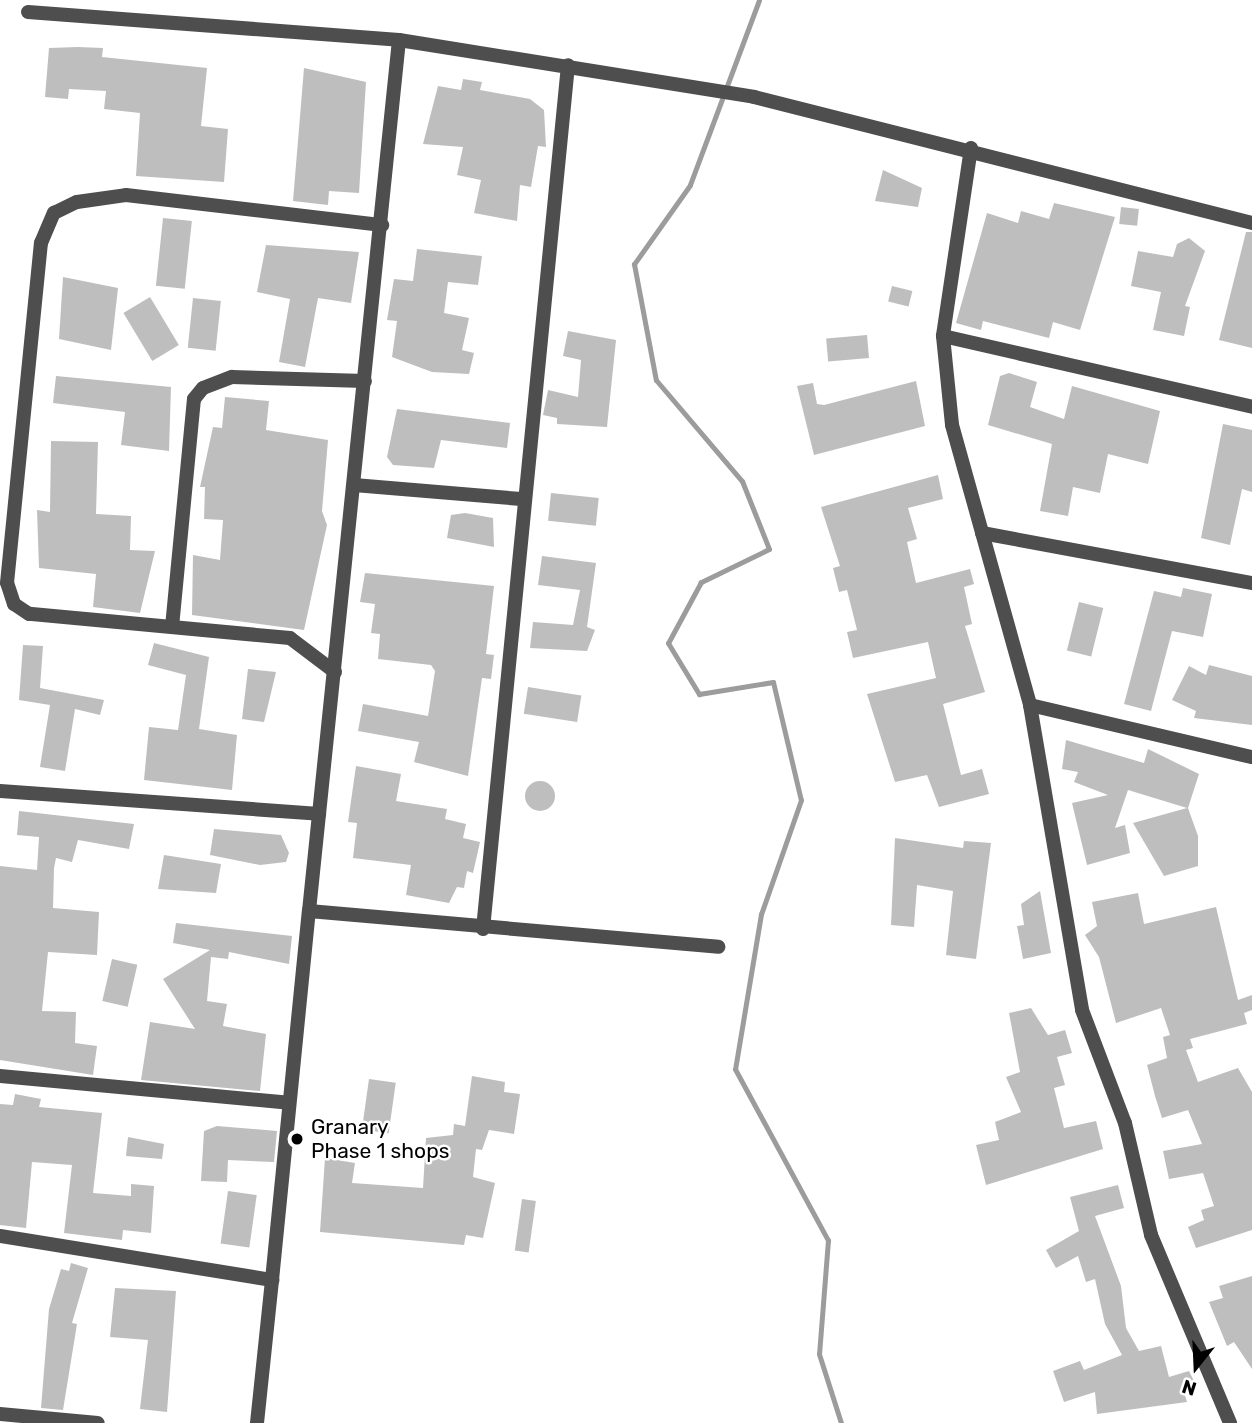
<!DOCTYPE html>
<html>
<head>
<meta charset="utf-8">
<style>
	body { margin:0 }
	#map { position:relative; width:1252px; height:1423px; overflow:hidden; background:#fff; font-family:Rubik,sans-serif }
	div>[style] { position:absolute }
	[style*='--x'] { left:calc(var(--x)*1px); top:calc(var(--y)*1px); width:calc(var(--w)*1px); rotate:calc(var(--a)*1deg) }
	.stream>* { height:5px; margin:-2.5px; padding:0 2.5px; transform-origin:2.5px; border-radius:2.5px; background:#9c9c9c }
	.building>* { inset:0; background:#bebebe; transform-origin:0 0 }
	.round { border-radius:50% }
	.minor>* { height:14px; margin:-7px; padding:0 7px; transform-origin:7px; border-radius:7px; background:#4e4e4e }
	.dots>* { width:19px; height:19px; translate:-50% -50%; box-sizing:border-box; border:4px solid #fff; border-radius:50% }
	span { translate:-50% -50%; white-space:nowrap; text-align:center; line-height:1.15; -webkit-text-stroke:5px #fff; paint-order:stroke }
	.poi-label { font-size:21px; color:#000 }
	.left { translate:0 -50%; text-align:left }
	.north { position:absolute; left:1161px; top:1332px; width:70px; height:70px; -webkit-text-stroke:5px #fff; paint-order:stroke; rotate:198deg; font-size:19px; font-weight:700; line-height:28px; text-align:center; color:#000 }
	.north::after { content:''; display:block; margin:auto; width:24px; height:32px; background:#000; clip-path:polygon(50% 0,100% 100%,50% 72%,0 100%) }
</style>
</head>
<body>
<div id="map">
	<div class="stream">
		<div style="--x:759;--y:0;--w:197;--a:110.5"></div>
		<div style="--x:690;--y:185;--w:97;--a:125.3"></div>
		<div style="--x:634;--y:264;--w:118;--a:79.3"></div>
		<div style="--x:656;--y:380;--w:133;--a:49.6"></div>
		<div style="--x:742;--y:481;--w:73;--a:68.3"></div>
		<div style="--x:769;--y:549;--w:76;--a:154.1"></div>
		<div style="--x:701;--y:582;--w:69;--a:118.4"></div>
		<div style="--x:668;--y:643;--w:60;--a:58.7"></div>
		<div style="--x:699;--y:694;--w:75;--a:-9.2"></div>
		<div style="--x:773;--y:682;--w:121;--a:76.7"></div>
		<div style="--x:801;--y:800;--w:121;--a:109.3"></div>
		<div style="--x:761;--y:914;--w:157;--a:99.5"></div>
		<div style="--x:735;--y:1069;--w:195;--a:61.5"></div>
		<div style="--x:828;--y:1240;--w:114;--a:94.5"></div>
		<div style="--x:819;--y:1354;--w:72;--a:72.3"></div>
	</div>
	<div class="building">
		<div style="clip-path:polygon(78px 47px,103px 48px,102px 57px,207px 68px,201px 126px,228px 129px,224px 182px,136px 176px,140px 113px,104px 109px,106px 91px,69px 89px,68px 99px,45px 97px,49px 48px)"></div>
		<div style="clip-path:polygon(304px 68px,366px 82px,359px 193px,329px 191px,328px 205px,293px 201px)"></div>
		<div style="clip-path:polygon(463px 79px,482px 82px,480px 90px,530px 99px,544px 110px,546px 147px,538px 146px,531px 187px,520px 185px,517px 221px,474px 213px,481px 180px,457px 175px,463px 147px,423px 144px,438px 86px,461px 90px)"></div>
		<div style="clip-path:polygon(883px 170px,922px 188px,918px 207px,875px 201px)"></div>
		<div style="clip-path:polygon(1054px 203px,1115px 217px,1080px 330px,1053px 322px,1049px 338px,983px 321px,981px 330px,956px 323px,987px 213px,1018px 223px,1021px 211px,1049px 219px)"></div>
		<div style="left:1121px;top:207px;width:18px;height:17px;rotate:6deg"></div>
		<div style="left:163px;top:218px;width:29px;height:68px;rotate:6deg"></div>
		<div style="clip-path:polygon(1246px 232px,1252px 232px,1252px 348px,1219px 340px)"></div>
		<div style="clip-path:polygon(1189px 238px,1205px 251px,1185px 306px,1190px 307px,1184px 336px,1153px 330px,1161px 292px,1131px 286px,1138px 251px,1173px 257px,1177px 244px)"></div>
		<div style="clip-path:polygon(266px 245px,359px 252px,351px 303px,318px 298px,305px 367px,279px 362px,290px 299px,257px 292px)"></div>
		<div style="clip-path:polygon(417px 249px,482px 256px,478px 285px,448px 282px,444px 313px,469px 318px,462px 350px,474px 353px,469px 374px,432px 372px,392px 357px,397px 321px,387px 320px,394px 279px,413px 281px)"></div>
		<div style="clip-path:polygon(63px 277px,118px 288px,111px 350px,59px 339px)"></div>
		<div style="left:892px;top:286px;width:21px;height:16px;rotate:14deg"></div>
		<div style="left:150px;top:297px;width:56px;height:31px;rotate:59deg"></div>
		<div style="left:193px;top:298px;width:28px;height:50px;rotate:6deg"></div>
		<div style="clip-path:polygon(568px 331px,616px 340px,607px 427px,557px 424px,557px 418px,543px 415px,548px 390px,578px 397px,581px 360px,563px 356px)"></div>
		<div style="left:867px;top:335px;width:23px;height:41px;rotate:85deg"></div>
		<div style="clip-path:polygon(1009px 373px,1037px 382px,1030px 407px,1064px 419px,1072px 386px,1160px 411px,1148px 464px,1108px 454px,1100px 493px,1073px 487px,1068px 516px,1040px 511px,1052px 444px,988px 425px,1000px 376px)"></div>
		<div style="clip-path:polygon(56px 376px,171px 387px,169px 451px,121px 445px,125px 412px,53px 403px)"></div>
		<div style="clip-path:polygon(916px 381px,925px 426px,814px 455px,797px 386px,813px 383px,817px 404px,824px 405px)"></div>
		<div style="clip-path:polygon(225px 397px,269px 401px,266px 430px,328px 440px,322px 511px,327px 525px,304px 630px,192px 615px,193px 555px,220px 560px,223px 520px,204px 519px,205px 487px,200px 487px,213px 427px,222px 428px)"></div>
		<div style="clip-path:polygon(397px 409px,510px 423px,507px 448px,441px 440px,434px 468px,393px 465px,387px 457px)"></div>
		<div style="clip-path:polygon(1223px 424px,1252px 430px,1252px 492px,1242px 489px,1230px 545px,1201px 538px)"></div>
		<div style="clip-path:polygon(51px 441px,98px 442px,96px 514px,131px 516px,130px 550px,155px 551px,140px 613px,93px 607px,96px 574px,39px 568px,37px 510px,50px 512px)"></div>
		<div style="clip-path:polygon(938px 475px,943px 499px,908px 508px,917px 539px,907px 542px,916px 583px,970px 569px,974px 584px,964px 587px,972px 624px,965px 626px,985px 692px,943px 704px,961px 775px,982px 769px,989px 794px,939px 807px,927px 775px,895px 782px,867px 694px,936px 678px,928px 642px,853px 658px,847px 632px,857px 630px,847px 590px,839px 592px,833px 568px,840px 566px,821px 507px)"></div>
		<div style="left:551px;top:493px;width:48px;height:28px;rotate:6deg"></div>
		<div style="clip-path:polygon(465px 513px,493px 518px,494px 547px,447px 538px,451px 515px)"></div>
		<div style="clip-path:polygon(542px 556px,596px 563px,587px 627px,595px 630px,587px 651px,530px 648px,533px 622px,573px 625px,580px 590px,538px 585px)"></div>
		<div style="clip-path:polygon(365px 573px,494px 586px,486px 654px,494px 655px,491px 679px,482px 678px,468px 776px,414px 762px,419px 742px,358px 731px,363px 704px,428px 716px,435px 671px,431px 665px,378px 659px,380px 634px,371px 633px,375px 604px,360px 602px)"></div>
		<div style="clip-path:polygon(1183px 588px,1212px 594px,1203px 637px,1172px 631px,1151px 711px,1124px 704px,1154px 591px,1181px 597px)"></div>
		<div style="left:1079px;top:602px;width:25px;height:50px;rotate:14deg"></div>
		<div style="clip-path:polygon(154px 643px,209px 657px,199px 729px,237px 735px,232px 790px,144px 780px,149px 727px,178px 730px,186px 675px,148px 665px)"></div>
		<div style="clip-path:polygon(23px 645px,43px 646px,40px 688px,104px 700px,100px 715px,75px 709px,65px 771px,40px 767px,50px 705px,19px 700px)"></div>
		<div style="clip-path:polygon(1209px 665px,1252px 676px,1252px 725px,1194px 718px,1196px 711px,1172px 700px,1189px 666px,1206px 675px)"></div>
		<div style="clip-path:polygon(248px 669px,276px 672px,264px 722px,242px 719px)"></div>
		<div style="left:528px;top:687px;width:54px;height:27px;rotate:9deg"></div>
		<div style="clip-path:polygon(1066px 740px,1144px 763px,1148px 749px,1199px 774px,1188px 808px,1198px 836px,1198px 866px,1164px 876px,1133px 823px,1187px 808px,1128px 790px,1115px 828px,1125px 825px,1130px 853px,1087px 865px,1072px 803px,1108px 795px,1074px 782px,1078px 772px,1062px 769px)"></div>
		<div style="clip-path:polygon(356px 766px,401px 774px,396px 801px,447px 809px,445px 819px,466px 824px,463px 838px,480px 842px,473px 873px,467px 871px,464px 888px,457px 887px,449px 903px,406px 895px,411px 865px,353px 858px,357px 823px,348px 822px)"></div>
		<div class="round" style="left:525px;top:781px;width:30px;height:30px"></div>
		<div style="clip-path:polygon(19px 811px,134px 824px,129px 849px,78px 840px,72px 862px,56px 858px,54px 868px,53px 908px,99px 912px,97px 955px,48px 952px,42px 1011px,76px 1012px,75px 1043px,97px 1046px,93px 1075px,0 1060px,0 866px,37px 870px,39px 837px,17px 835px)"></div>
		<div style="clip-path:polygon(214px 829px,281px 835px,289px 853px,286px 862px,260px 865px,210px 855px)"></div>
		<div style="clip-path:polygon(895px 838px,963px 848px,964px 841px,991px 843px,976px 959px,946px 955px,953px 891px,917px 885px,914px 927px,891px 925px)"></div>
		<div style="clip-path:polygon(164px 855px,221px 864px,216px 893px,158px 889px)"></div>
		<div style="clip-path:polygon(1040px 891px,1051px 953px,1023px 959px,1017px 926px,1024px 925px,1021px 904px)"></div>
		<div style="clip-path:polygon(1138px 893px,1144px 924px,1216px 907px,1238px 1000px,1252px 995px,1252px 1010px,1244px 1013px,1247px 1024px,1190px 1039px,1193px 1048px,1186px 1050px,1198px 1082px,1238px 1068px,1252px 1092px,1252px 1230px,1196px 1248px,1188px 1227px,1204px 1220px,1201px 1210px,1214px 1206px,1203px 1173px,1169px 1179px,1163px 1151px,1202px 1144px,1188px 1110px,1162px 1118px,1155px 1096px,1147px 1065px,1167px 1058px,1163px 1037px,1170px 1035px,1161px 1008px,1116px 1023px,1099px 957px,1085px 935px,1097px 926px,1092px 902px)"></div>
		<div style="clip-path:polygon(176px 923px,292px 936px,289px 964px,229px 952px,228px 959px,211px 957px,207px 1001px,227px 1004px,223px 1026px,266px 1034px,260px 1091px,141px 1080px,150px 1022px,195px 1029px,163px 979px,210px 950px,173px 943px)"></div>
		<div style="left:112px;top:959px;width:26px;height:43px;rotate:13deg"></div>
		<div style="clip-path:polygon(1031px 1008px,1048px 1035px,1065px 1030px,1072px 1053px,1057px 1057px,1065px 1085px,1054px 1088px,1064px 1128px,1096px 1121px,1103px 1149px,986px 1185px,976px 1145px,999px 1140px,995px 1122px,1021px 1112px,1006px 1077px,1020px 1072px,1009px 1013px)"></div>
		<div style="clip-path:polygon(472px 1076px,505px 1082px,504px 1092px,520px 1094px,514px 1134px,489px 1130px,482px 1150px,476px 1149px,473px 1177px,495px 1183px,483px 1238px,466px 1235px,464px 1245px,320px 1232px,325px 1158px,355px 1163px,352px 1183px,423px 1188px,426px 1138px,453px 1135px,454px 1124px,465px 1126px)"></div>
		<div style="left:369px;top:1079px;width:27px;height:51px;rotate:8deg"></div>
		<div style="clip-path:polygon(15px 1094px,41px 1099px,39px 1107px,102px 1113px,93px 1193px,131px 1196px,131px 1184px,154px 1186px,151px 1233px,123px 1230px,122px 1240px,64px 1233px,72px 1165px,32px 1162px,26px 1228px,0 1225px,0 1104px,13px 1105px)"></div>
		<div style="clip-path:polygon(217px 1126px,277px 1131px,274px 1162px,228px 1160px,227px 1182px,201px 1181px,204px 1131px)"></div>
		<div style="clip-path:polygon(128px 1137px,164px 1144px,162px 1159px,126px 1156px)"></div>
		<div style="clip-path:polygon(1118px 1185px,1124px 1208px,1095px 1216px,1121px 1286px,1126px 1328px,1139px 1351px,1161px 1346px,1169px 1377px,1189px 1371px,1195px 1383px,1183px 1389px,1187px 1402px,1097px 1414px,1095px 1392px,1064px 1402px,1053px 1371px,1080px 1361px,1084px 1370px,1122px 1355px,1105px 1324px,1095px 1279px,1086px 1282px,1078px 1256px,1056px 1268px,1046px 1250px,1079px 1231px,1070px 1197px)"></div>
		<div style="left:228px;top:1191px;width:29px;height:53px;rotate:8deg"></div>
		<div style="left:522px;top:1199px;width:14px;height:52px;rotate:8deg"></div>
		<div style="clip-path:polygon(71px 1263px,88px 1268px,72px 1323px,77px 1324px,63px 1410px,41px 1408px,49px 1309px,61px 1269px,69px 1271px)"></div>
		<div style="clip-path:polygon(1252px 1276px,1252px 1369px,1234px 1342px,1227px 1346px,1209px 1302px,1223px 1298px,1219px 1286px)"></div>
		<div style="clip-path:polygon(115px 1288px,176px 1291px,167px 1412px,140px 1409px,148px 1340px,110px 1337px)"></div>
	</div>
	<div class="minor">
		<div style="--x:28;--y:12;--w:372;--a:4.3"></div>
		<div style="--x:399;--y:40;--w:360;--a:9.1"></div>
		<div style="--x:754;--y:97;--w:514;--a:14.2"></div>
		<div style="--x:399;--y:40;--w:876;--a:95.9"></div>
		<div style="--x:309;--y:911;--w:411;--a:5"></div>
		<div style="--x:971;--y:148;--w:190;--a:98.5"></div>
		<div style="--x:943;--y:336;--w:317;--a:12.9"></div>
		<div style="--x:943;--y:336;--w:89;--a:84.2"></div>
		<div style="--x:952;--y:425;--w:291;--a:74.4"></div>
		<div style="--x:1030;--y:705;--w:228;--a:13.2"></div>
		<div style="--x:354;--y:485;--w:168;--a:4.8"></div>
		<div style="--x:982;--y:533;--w:275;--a:10.5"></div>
		<div style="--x:172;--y:627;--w:229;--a:-84.5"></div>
		<div style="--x:194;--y:399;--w:14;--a:-51"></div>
		<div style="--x:203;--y:388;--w:31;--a:-21"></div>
		<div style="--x:232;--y:377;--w:133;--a:1.7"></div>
		<div style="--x:335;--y:672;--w:56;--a:-142.9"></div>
		<div style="--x:290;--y:638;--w:262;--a:-174.7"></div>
		<div style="--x:29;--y:614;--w:18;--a:-146"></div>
		<div style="--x:14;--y:604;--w:22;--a:-108"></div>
		<div style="--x:7;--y:583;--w:342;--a:-84.3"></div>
		<div style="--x:41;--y:243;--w:33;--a:-67"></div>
		<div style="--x:54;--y:213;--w:25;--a:-26"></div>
		<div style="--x:77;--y:202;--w:49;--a:-8.1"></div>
		<div style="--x:126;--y:195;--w:258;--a:6.7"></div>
		<div style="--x:1030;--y:705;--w:309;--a:80.3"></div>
		<div style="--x:1082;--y:1010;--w:121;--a:69.2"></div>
		<div style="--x:1125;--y:1123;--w:115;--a:76.9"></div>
		<div style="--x:1151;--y:1235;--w:204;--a:67.2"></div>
		<div style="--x:0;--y:791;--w:320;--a:4.1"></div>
		<div style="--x:483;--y:929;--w:868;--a:-84.38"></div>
		<div style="--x:0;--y:1076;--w:290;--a:5.3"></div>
		<div style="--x:0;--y:1236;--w:276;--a:9.2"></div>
		<div style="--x:272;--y:1280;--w:371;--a:-84.3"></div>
		<div style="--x:0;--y:1414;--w:98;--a:5.2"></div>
		<div style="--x:257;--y:1423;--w:144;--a:-84"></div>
	</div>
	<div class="dots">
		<div style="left:297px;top:1139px;background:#000"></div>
	</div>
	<div class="poi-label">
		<span class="left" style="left:311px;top:1139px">Granary<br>Phase 1 shops</span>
	</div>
	<div class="north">N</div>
</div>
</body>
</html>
